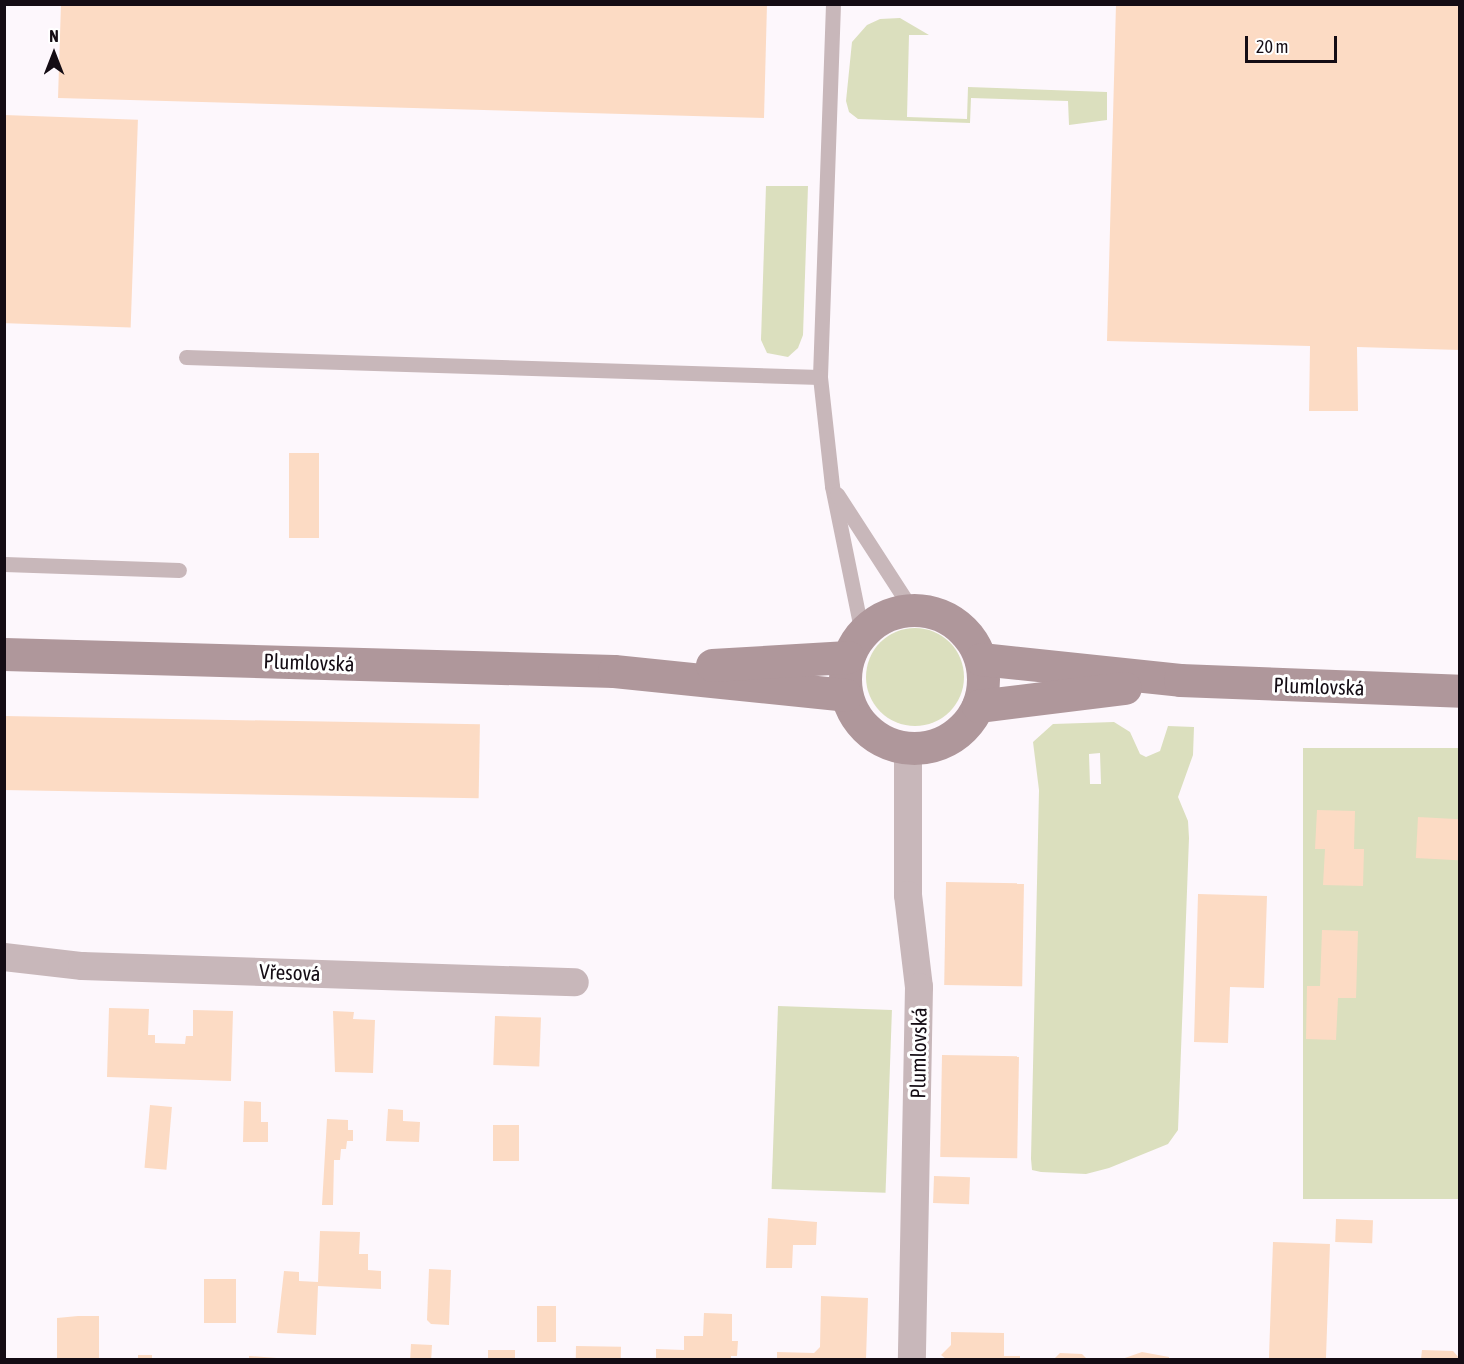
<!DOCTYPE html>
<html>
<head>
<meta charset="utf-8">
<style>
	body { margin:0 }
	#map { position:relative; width:1464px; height:1364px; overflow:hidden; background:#fdf7fc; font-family:"Asap Condensed",sans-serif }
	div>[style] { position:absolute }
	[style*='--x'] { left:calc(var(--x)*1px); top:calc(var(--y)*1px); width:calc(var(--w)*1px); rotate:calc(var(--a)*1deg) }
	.green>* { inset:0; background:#dbdfbe; transform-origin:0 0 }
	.round { border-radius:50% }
	.building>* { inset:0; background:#fcdbc4; transform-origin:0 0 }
	.lane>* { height:15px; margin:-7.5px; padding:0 7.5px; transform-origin:7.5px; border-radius:7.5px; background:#c8b7ba }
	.street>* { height:28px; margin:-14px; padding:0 14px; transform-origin:14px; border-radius:14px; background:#c8b7ba }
	.secondary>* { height:33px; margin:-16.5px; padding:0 16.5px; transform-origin:16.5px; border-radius:16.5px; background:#af979b }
	.secondary>.ring { margin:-16.5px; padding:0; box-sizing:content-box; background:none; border:33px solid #af979b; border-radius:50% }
	span { translate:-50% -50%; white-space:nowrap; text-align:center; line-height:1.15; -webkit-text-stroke:6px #fff; paint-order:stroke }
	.street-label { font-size:21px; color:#140c14 }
	.frame { position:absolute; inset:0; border:6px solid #140c14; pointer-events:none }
	.north { position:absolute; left:24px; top:24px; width:60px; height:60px; -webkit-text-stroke:4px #fff; paint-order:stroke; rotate:0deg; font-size:16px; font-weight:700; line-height:24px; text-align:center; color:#140c14 }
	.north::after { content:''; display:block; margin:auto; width:21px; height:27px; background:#140c14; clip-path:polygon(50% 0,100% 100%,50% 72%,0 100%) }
	.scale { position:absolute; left:1245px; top:36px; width:92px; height:27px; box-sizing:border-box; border:3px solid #140c14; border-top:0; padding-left:8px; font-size:18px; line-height:21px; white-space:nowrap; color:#140c14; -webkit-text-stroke:4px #fff; paint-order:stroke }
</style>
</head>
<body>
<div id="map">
	<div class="green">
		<div style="clip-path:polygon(900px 18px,929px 35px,909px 35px,907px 117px,967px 119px,968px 87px,1107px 92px,1107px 120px,1069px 125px,1068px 101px,971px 98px,970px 123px,858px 119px,849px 112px,846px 101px,852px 42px,867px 25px,880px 19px)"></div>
		<div style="clip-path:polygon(766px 186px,808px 186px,803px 335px,798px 348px,788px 357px,767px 353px,761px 340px)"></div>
		<div class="round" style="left:866px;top:628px;width:98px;height:98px"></div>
		<div style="clip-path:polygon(evenodd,1114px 722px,1130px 732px,1140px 754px,1146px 757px,1160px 751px,1168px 726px,1194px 727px,1193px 755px,1178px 797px,1188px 821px,1189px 838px,1178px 1130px,1168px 1144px,1109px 1168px,1086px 1174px,1041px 1172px,1032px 1170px,1031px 1159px,1039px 790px,1033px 742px,1053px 724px,1114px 722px,1100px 753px,1101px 784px,1090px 784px,1089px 754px,1100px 753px)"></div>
		<div style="left:1303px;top:748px;width:156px;height:451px"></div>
		<div style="left:778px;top:1006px;width:114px;height:183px;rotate:2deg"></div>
	</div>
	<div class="building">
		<div style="clip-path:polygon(61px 4px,767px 4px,764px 118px,58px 98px)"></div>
		<div style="clip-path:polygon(1116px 4px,1460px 4px,1460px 350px,1357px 347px,1358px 411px,1309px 411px,1310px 346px,1107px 341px)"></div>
		<div style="left:4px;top:115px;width:134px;height:208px;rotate:2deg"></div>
		<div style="left:289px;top:453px;width:30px;height:85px"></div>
		<div style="left:4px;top:716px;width:476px;height:74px;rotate:1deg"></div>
		<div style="clip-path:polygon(1317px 810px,1355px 811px,1354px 849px,1364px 849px,1363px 886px,1323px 885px,1325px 849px,1315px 849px)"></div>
		<div style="left:1418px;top:817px;width:42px;height:41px;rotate:3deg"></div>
		<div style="left:946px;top:882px;width:78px;height:103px;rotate:1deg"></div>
		<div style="clip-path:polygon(1198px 894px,1267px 896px,1264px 988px,1230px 987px,1228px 1043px,1194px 1042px)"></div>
		<div style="clip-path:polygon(1322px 930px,1358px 931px,1356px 998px,1338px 998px,1336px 1040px,1306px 1039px,1307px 986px,1320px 986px)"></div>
		<div style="clip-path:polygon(109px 1008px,149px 1009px,148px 1035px,155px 1035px,155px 1043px,185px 1044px,186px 1036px,193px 1036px,193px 1010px,233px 1011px,231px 1081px,107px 1077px)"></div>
		<div style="clip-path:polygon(333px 1011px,354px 1012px,353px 1019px,375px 1020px,373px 1073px,335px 1072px)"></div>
		<div style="left:495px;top:1016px;width:46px;height:49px;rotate:2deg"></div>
		<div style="left:942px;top:1055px;width:77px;height:102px;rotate:1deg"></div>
		<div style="clip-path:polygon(244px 1101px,261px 1102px,261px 1122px,268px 1122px,268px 1142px,243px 1142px)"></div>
		<div style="left:150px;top:1105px;width:22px;height:63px;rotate:5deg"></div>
		<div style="clip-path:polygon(388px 1109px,403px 1110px,403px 1121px,420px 1122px,419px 1142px,386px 1141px)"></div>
		<div style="clip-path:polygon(327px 1119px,348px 1120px,348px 1130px,353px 1130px,353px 1141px,347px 1141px,346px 1149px,341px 1149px,340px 1160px,334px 1160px,333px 1205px,322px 1205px)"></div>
		<div style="left:493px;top:1125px;width:26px;height:36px"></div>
		<div style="left:934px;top:1176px;width:36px;height:27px;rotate:2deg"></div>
		<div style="clip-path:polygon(768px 1218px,817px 1222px,816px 1245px,793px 1245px,792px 1268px,766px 1268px)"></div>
		<div style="left:1336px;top:1219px;width:37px;height:23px;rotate:2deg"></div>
		<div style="clip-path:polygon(320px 1231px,360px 1232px,359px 1254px,368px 1254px,368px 1270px,381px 1271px,381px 1289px,318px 1286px,316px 1335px,277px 1333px,284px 1271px,299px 1272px,299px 1281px,318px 1282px)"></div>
		<div style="left:1273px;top:1242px;width:57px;height:117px;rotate:2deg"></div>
		<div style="clip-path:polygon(429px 1269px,451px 1270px,449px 1325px,431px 1324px,427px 1320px)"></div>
		<div style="left:204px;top:1279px;width:32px;height:44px"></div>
		<div style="clip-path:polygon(821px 1296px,868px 1298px,866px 1359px,777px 1359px,777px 1352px,814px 1353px,820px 1347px)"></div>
		<div style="left:537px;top:1306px;width:19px;height:36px"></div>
		<div style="clip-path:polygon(704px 1313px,732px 1314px,732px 1341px,738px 1341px,737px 1356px,731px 1356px,731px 1359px,656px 1359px,656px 1349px,684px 1350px,684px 1336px,703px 1336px)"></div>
		<div style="clip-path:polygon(78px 1316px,99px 1316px,99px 1359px,57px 1359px,57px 1318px)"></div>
		<div style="clip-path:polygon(951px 1332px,1004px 1333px,1004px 1356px,1020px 1356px,1020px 1359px,946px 1359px,941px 1355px,951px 1345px)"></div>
		<div style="left:411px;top:1344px;width:21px;height:15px;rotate:3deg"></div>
		<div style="left:576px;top:1346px;width:45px;height:13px;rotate:1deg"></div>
		<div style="left:488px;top:1350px;width:27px;height:9px"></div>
		<div style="clip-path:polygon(1422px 1350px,1453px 1351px,1460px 1359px,1421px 1359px)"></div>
		<div style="clip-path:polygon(1142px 1352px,1169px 1357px,1169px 1359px,1122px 1359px)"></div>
		<div style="clip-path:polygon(1060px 1353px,1082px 1354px,1087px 1359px,1054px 1359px)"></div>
		<div style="left:138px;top:1355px;width:14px;height:4px"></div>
		<div style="clip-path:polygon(249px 1356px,277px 1358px,277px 1359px,249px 1359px)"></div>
	</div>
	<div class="lane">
		<div style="--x:833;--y:4;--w:373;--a:92"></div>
		<div style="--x:820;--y:377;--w:110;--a:83.7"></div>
		<div style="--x:832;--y:486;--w:151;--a:78.5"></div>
		<div style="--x:186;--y:357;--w:634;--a:1.81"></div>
		<div style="--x:837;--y:494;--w:138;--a:57.1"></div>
		<div style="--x:4;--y:564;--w:175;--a:2"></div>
	</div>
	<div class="street">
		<div style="--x:908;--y:748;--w:147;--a:90"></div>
		<div style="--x:908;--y:895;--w:93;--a:83.2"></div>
		<div style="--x:919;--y:987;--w:373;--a:91.1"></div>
		<div style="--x:4;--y:957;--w:79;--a:6.6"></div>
		<div style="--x:82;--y:966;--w:493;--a:1.9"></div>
	</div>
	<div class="secondary">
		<div class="ring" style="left:845px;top:610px;width:105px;height:105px"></div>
		<div style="--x:4;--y:654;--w:610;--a:1.6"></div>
		<div style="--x:614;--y:671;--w:233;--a:5.9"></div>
		<div style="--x:981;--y:659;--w:200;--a:6"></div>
		<div style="--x:1180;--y:680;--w:280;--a:2.2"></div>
		<div style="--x:712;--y:665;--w:136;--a:-3.4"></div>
		<div style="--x:978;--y:706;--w:148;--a:-7"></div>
	</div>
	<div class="street-label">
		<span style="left:309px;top:662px;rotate:2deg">Plumlovská</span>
		<span style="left:1319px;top:686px;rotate:2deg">Plumlovská</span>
		<span style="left:290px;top:972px;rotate:2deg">Vřesová</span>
		<span style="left:918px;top:1053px;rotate:-89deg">Plumlovská</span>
	</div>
	<div class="frame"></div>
	<div class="north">N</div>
	<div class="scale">20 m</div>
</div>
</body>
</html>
